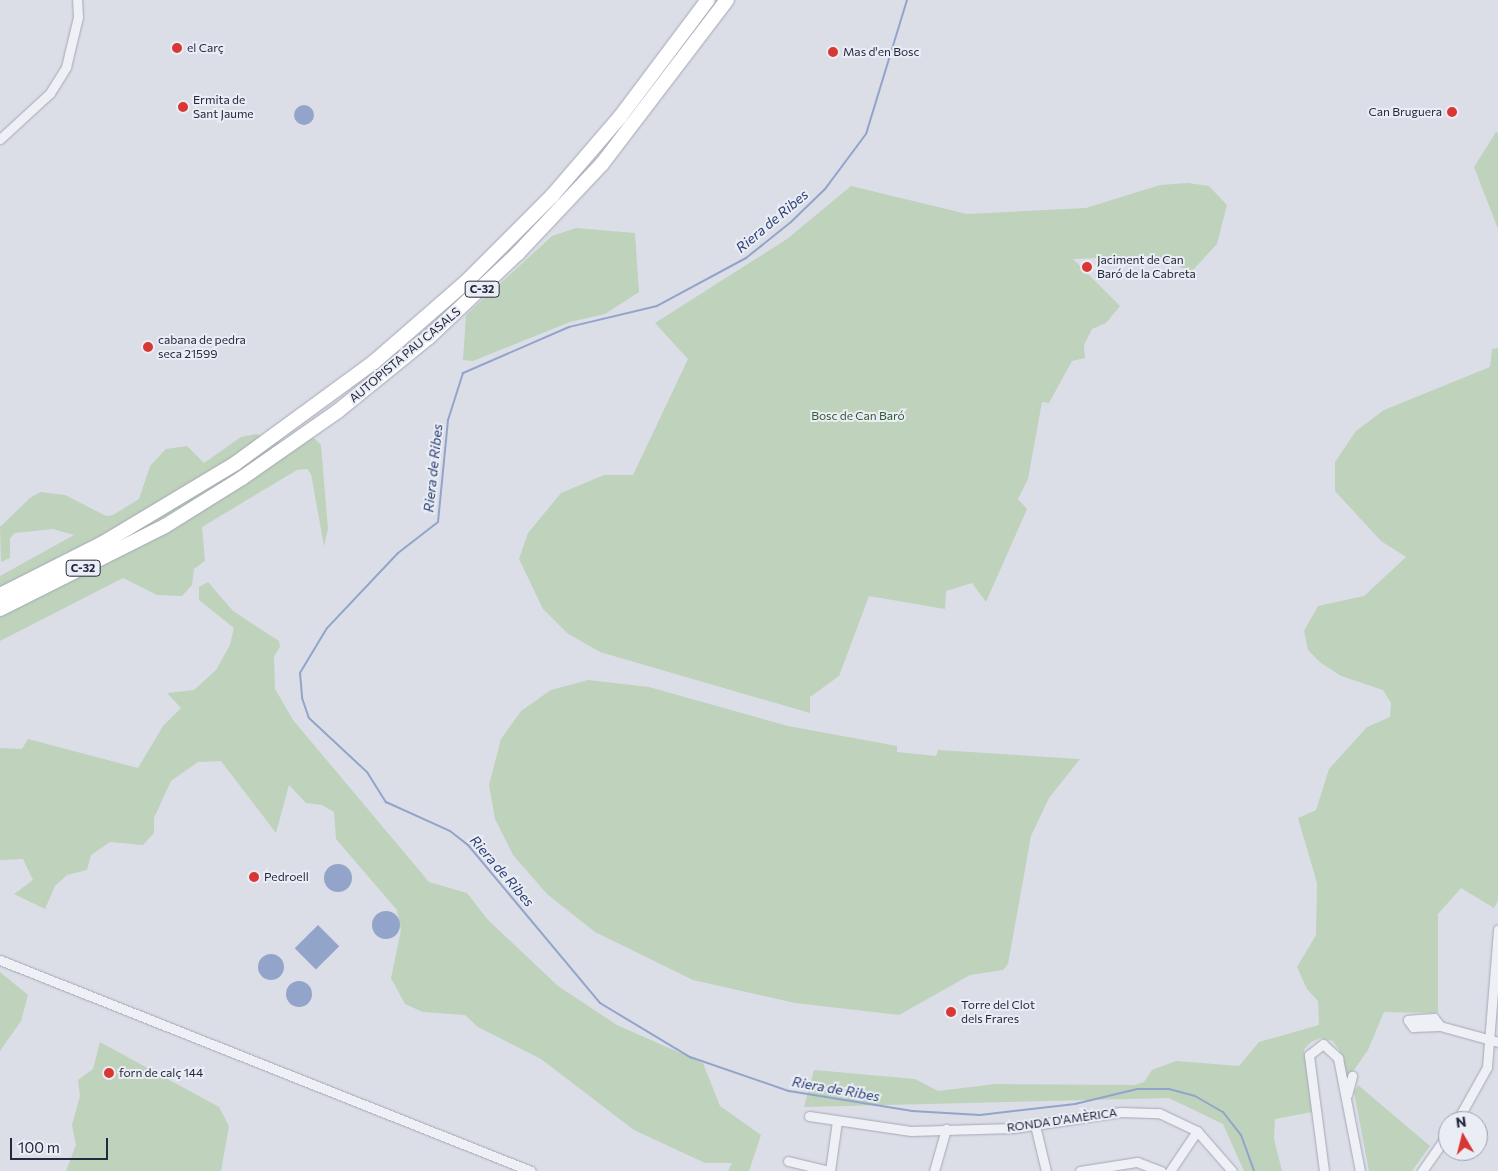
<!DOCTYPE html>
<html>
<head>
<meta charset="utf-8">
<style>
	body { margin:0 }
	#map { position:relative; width:1498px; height:1171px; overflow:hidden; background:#dbdee7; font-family:Commissioner,sans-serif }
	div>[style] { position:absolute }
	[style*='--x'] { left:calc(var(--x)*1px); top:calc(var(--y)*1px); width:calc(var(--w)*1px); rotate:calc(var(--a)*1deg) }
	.green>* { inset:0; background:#bed2bc }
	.water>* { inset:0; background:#93a4cb; transform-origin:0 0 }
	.round { border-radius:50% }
	.stream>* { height:2px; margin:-1px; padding:0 1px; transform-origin:1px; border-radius:1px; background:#93a4cb }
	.roads { filter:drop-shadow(0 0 1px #a4a8b5) drop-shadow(0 0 1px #a4a8b5) }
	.minor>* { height:9px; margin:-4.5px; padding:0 4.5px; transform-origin:4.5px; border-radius:4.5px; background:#eef0f5 }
	.highway>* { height:14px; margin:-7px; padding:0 7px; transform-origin:7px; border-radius:7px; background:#fff }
	.dots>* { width:14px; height:14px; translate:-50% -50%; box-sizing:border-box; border:2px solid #ebedf5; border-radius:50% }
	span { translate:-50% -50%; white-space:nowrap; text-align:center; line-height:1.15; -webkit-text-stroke:4px #ebedf5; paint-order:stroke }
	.shield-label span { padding:1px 4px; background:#ebedf5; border:1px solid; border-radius:4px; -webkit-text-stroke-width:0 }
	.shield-label { font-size:11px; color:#24293f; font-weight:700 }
	.poi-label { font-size:12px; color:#24293f }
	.left { translate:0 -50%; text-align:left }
	.right { translate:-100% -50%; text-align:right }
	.street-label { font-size:12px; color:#24293f }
	.park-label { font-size:12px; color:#315b30 }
	.water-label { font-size:14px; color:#2b4076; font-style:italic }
	.north { position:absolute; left:1438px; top:1111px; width:50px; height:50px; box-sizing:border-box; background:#ebedf5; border:1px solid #9b9fac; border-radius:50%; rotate:352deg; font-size:14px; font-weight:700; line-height:20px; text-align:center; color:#24293f }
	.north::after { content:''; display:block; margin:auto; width:18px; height:22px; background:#d93733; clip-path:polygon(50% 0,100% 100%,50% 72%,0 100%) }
	.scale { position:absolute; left:10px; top:1138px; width:98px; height:22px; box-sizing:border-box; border:2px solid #24293f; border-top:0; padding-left:6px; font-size:15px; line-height:18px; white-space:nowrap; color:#24293f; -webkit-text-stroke:4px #ebedf5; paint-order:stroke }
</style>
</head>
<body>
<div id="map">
	<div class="green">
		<div style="clip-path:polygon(1496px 132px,1498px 133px,1498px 229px,1474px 167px)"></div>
		<div style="clip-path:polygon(1188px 183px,1209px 186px,1227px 205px,1217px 244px,1192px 271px,1148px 256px,1073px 259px,1120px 306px,1106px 323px,1092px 329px,1084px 345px,1085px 358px,1072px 361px,1049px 403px,1042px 402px,1028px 479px,1018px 499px,1027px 509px,986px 602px,972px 583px,946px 591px,945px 609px,869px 596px,839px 676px,810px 697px,810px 713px,600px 652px,567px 633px,543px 609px,519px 559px,528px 533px,561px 493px,604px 475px,633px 475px,688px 359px,655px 323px,787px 239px,851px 186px,967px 214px,1086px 208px,1160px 185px)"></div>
		<div style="clip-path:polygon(576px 228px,635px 233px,639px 292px,605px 314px,570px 322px,473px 361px,463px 360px,466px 315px,552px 236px)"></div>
		<div style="clip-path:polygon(1498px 348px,1498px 901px,1494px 908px,1461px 888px,1438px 914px,1438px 1013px,1384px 1012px,1368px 1050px,1347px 1080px,1343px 1056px,1333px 1041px,1320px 1038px,1311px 1042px,1304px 1049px,1312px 1112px,1275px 1119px,1274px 1139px,1282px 1171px,1244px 1171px,1223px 1124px,1169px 1098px,804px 1107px,814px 1070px,915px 1079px,938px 1091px,995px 1084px,1135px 1085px,1144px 1082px,1152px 1070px,1176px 1061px,1239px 1066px,1259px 1042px,1319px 1025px,1318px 1001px,1307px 989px,1297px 967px,1316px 935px,1317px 883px,1298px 818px,1316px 810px,1329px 769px,1367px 727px,1390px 717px,1391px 703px,1383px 690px,1341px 676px,1321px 663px,1308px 650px,1304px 631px,1318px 606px,1364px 596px,1406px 557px,1381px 541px,1335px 491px,1335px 462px,1356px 431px,1384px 410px,1490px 367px,1492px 349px)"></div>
		<div style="clip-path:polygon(256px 434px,283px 444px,314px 438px,321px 445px,328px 529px,324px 546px,311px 474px,307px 469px,297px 470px,202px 527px,205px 561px,194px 569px,192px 585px,182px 596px,157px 595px,123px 578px,0 641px,0 576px,74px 535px,53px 529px,15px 533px,10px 538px,10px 558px,1px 562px,0 527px,30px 498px,40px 492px,65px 495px,106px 516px,113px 515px,139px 499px,150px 466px,166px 449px,187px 446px,204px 463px,241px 437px)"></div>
		<div style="clip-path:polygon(208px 582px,233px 611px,279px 641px,280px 647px,274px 656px,275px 689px,293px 720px,429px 882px,467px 893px,488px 920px,558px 986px,617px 1025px,703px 1063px,720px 1106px,761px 1135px,749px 1171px,728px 1171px,732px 1163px,705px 1163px,634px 1130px,541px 1059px,478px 1027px,465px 1015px,423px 1012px,405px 1004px,391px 978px,401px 930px,397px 910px,336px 839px,334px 812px,322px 805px,306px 803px,289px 785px,276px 833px,221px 761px,198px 762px,171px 781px,154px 818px,154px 833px,143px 845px,110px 842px,91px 855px,87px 870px,67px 875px,55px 886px,45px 909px,14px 894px,33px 880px,23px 859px,0 860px,0 748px,22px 749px,28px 739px,138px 768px,163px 726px,181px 708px,167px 693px,194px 690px,216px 670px,230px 645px,234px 628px,199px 600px,199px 587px)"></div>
		<div style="clip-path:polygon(588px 680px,649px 687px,788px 726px,897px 746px,897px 752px,936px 756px,938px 750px,1080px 759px,1049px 798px,1031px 836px,1008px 964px,1003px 970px,970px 975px,899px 1015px,795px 1003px,693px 980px,595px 932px,547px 894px,513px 855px,495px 819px,489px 785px,501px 739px,521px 711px,551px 690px)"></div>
		<div style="clip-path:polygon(0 972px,28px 995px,21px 1021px,0 1051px)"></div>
		<div style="clip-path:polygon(100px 1042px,219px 1107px,229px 1126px,221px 1171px,66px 1171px,76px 1145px,72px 1125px,80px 1096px,78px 1080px,93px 1069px)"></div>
		<div style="clip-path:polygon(1358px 1085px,1430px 1146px,1412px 1171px,1369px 1171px,1354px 1092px)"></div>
	</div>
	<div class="water">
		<div class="round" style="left:294px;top:105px;width:20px;height:20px"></div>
		<div class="round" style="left:324px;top:864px;width:28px;height:28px"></div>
		<div class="round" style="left:372px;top:911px;width:28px;height:28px"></div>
		<div style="left:318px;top:925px;width:30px;height:33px;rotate:45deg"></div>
		<div class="round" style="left:258px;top:954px;width:26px;height:26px"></div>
		<div class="round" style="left:286px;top:981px;width:26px;height:26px"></div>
	</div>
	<div class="stream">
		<div style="--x:907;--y:0;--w:140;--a:107"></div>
		<div style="--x:866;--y:134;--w:69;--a:126.7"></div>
		<div style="--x:825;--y:189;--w:47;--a:135.9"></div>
		<div style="--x:791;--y:222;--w:58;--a:141.3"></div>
		<div style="--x:746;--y:258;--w:101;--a:151.7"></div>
		<div style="--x:657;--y:306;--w:90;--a:166.6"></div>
		<div style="--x:569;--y:327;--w:116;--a:156.5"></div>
		<div style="--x:463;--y:373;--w:49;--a:107.7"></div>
		<div style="--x:448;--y:420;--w:102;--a:95.6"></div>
		<div style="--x:438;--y:522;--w:51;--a:142.2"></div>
		<div style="--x:398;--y:553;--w:103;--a:133.4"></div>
		<div style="--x:327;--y:628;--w:52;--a:121"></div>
		<div style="--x:300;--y:673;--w:25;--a:85"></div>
		<div style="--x:302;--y:698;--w:21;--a:71"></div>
		<div style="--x:309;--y:718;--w:79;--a:43"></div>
		<div style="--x:367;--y:772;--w:36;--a:58"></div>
		<div style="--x:386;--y:802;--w:70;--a:24.4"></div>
		<div style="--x:450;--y:831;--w:23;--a:38"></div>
		<div style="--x:468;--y:845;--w:206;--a:50.1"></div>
		<div style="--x:600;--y:1003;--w:105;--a:31"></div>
		<div style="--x:690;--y:1057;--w:105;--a:19"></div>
		<div style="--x:789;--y:1091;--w:125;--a:9.2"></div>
		<div style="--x:912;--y:1111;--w:68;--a:3.4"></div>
		<div style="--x:980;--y:1115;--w:96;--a:-6.6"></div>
		<div style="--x:1075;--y:1104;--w:64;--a:-13.6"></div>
		<div style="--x:1137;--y:1089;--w:32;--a:0"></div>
		<div style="--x:1169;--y:1089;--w:27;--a:15"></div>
		<div style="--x:1195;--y:1096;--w:32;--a:30"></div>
		<div style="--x:1223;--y:1112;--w:29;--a:52"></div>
		<div style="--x:1241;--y:1135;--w:38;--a:70"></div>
	</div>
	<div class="roads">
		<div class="minor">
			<div style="--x:0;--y:139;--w:68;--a:-42.6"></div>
			<div style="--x:50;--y:93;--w:31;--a:-58"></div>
			<div style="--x:66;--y:67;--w:51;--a:-76.5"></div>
			<div style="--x:78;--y:17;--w:17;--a:-93"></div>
			<div style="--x:0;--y:960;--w:571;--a:21.67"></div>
			<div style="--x:1440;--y:1026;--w:10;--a:-127"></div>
			<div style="--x:1434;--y:1018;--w:26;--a:176"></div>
			<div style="--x:1408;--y:1020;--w:9;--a:54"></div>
			<div style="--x:1413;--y:1027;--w:27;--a:-2"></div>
			<div style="--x:1440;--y:1026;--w:60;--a:15.4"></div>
			<div style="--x:1347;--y:1095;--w:20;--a:-75"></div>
			<div style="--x:809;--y:1116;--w:103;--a:8.4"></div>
			<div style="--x:911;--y:1131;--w:103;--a:-1.7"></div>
			<div style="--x:1014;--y:1128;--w:108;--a:-8.5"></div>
			<div style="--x:1121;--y:1112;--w:38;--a:2"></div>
			<div style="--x:1159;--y:1113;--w:42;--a:25.3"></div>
			<div style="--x:1197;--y:1131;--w:53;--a:48.8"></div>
			<div style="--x:1457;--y:1121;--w:62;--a:-60.9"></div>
			<div style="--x:1487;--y:1067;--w:138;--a:-85.4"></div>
			<div style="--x:1035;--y:1125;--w:47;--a:76.6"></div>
			<div style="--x:788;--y:1161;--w:42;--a:13.7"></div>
			<div style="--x:830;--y:1171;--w:50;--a:-82"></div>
			<div style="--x:934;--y:1171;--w:44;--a:-74.1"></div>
			<div style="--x:1080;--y:1171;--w:58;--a:-9"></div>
			<div style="--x:1137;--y:1162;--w:26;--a:21"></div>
			<div style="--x:1170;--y:1171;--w:48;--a:-56"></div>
			<div style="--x:1324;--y:1171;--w:117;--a:-97.4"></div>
			<div style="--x:1309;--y:1055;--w:18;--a:-38"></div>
			<div style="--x:1323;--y:1044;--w:21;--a:43"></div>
			<div style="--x:1338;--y:1058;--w:115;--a:79"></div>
			<div style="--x:1422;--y:1171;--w:45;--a:-54.9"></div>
		</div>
		<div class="highway">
			<div style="--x:0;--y:595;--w:115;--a:-26.8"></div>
			<div style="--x:103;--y:543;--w:155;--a:-31"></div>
			<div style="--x:236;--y:463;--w:171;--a:-36.2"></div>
			<div style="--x:374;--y:362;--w:122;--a:-41"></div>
			<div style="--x:466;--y:282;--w:122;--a:-45"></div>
			<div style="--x:552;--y:196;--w:104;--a:-49.3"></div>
			<div style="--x:620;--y:117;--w:146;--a:-53.1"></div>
			<div style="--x:0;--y:609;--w:185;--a:-26.7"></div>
			<div style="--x:165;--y:526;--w:91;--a:-31.9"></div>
			<div style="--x:242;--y:478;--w:117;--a:-34.9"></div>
			<div style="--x:338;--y:411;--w:117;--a:-39.1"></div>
			<div style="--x:429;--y:337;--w:122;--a:-43.3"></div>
			<div style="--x:518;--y:253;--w:122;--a:-46.7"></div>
			<div style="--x:602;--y:164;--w:206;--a:-52.7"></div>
		</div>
	</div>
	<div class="dots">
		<div style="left:177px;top:48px;background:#d93733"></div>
		<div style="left:833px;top:52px;background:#d93733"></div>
		<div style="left:183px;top:107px;background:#d93733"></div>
		<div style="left:1452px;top:112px;background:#d93733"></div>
		<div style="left:1087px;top:267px;background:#d93733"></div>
		<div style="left:148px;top:347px;background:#d93733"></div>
		<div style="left:254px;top:877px;background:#d93733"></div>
		<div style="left:951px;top:1012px;background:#d93733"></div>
		<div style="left:109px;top:1073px;background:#d93733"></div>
	</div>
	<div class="shield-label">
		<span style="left:482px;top:289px">C-32</span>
		<span style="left:83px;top:568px">C-32</span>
	</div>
	<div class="poi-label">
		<span class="left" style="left:187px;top:48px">el Carç</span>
		<span class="left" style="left:843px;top:52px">Mas d'en Bosc</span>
		<span class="left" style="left:193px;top:107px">Ermita de<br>Sant Jaume</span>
		<span class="right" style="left:1442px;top:112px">Can Bruguera</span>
		<span class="left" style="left:1097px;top:267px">Jaciment de Can<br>Baró de la Cabreta</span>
		<span class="left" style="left:158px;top:347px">cabana de pedra<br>seca 21599</span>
		<span class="left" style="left:264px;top:877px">Pedroell</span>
		<span class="left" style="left:961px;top:1012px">Torre del Clot<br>dels Frares</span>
		<span class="left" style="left:119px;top:1073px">forn de calç 144</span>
	</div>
	<div class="street-label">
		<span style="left:405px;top:355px;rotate:-40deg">AUTOPISTA PAU CASALS</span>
		<span style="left:1062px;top:1120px;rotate:-8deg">RONDA D'AMÈRICA</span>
	</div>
	<div class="park-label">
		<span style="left:858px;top:416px">Bosc de Can Baró</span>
	</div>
	<div class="water-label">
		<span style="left:772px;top:221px;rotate:-40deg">Riera de Ribes</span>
		<span style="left:433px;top:468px;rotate:-84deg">Riera de Ribes</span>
		<span style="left:502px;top:871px;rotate:49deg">Riera de Ribes</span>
		<span style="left:836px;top:1089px;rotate:10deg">Riera de Ribes</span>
	</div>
	<div class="north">N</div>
	<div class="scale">100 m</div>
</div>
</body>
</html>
